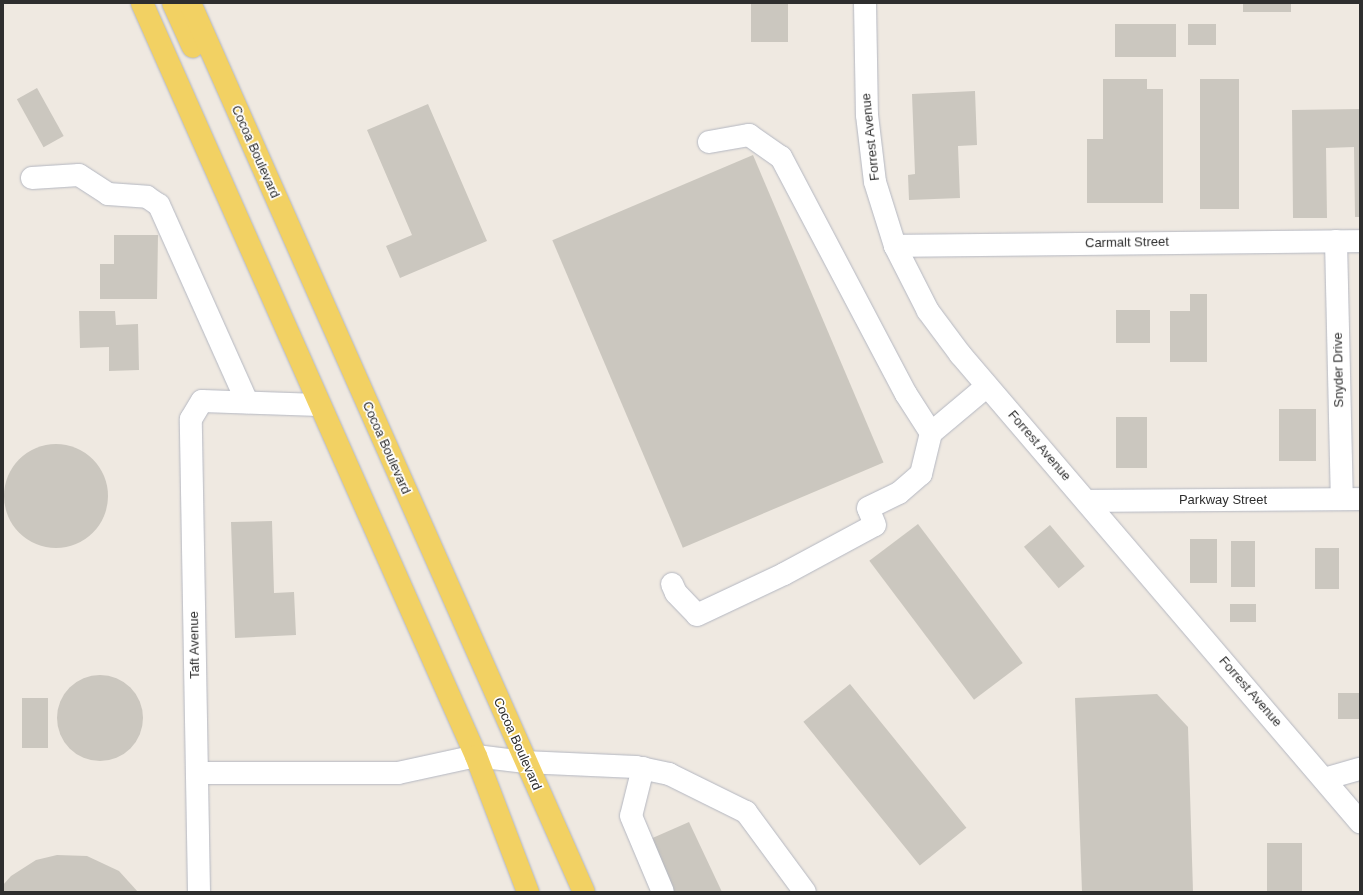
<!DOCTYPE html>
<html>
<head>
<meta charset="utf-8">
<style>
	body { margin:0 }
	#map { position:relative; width:1363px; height:895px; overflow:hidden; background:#efe9e1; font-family:Helvetica,sans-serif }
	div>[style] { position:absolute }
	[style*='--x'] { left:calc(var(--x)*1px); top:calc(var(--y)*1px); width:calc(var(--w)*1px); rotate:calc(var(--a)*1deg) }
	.building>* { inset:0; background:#cbc7bf; transform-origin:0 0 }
	.round { border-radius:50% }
	.roads { filter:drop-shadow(0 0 1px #b4b7c1) drop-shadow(0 0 1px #b4b7c1) }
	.minor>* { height:22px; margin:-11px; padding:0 11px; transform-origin:11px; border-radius:11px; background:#fff }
	.major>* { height:22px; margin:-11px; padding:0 11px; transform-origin:11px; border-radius:11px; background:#f2d163 }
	span { translate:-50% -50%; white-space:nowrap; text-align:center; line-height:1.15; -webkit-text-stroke:3.5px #fff; paint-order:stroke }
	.street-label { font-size:13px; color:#2e2e2e }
	.frame { position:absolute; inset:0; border:4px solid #2e2e2e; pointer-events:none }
</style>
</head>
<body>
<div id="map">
	<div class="building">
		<div style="left:751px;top:3px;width:37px;height:39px"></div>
		<div style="left:1243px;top:3px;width:48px;height:9px"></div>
		<div style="left:1115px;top:24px;width:61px;height:33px"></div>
		<div style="left:1188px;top:24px;width:28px;height:21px"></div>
		<div style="clip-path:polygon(1103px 79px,1147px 79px,1147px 89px,1163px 89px,1163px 203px,1087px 203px,1087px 139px,1103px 139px)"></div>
		<div style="left:1200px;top:79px;width:39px;height:130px"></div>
		<div style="left:37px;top:88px;width:55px;height:23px;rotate:61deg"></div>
		<div style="clip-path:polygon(975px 91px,977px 145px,958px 146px,960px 198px,909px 200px,908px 175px,915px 174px,912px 94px)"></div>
		<div style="clip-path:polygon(428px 104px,487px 241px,400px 278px,386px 246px,412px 235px,367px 130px)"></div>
		<div style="clip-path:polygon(1360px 109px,1360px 217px,1355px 217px,1354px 147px,1326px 148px,1327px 218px,1293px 218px,1292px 110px)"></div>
		<div style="left:753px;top:155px;width:334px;height:218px;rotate:67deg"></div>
		<div style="clip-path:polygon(114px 235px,158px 235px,157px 299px,100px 299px,100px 264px,114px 264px)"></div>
		<div style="clip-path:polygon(1190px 294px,1207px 294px,1207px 362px,1170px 362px,1170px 311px,1190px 311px)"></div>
		<div style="left:1116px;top:310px;width:34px;height:33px"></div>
		<div style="clip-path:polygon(79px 311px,115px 311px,116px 325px,138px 324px,139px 370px,109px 371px,109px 347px,80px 348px)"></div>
		<div style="left:1279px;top:409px;width:37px;height:52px"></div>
		<div style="left:1116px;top:417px;width:31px;height:51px"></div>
		<div class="round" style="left:4px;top:444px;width:104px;height:104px"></div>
		<div style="clip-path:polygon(272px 521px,274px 593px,294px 592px,296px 635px,235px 638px,231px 522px)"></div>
		<div style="left:918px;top:524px;width:174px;height:61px;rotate:53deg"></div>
		<div style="left:1050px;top:525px;width:54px;height:34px;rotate:50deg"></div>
		<div style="left:1190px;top:539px;width:27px;height:44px"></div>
		<div style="left:1231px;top:541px;width:24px;height:46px"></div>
		<div style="left:1315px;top:548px;width:24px;height:41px"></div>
		<div style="left:1256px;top:604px;width:18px;height:26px;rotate:90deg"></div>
		<div class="round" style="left:57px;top:675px;width:86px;height:86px"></div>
		<div style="left:850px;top:684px;width:185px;height:60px;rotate:51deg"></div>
		<div style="left:1338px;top:693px;width:22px;height:26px"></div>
		<div style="clip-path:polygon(1157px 694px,1188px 727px,1193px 892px,1082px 892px,1075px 698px)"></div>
		<div style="left:22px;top:698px;width:26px;height:50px"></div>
		<div style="clip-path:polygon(689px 822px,722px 892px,672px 892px,648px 840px)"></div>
		<div style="left:1267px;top:843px;width:35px;height:49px"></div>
		<div style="clip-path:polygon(57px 855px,87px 856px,119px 871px,138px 892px,3px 892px,3px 885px,11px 876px,36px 860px)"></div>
	</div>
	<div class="roads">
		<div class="minor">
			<div style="--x:865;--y:3;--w:112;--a:89"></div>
			<div style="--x:867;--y:115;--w:67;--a:83.2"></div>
			<div style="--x:875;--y:182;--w:67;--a:72.6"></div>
			<div style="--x:895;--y:246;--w:73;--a:63.1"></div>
			<div style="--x:928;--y:311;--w:54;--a:53.3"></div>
			<div style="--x:960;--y:354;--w:616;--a:49.48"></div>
			<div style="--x:709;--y:142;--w:41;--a:-9.9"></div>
			<div style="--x:749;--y:135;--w:39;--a:35"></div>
			<div style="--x:781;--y:157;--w:268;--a:62.2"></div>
			<div style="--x:906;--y:394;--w:46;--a:57.3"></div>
			<div style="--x:931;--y:433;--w:73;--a:-40"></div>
			<div style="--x:32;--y:178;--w:47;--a:-3.7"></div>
			<div style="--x:79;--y:175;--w:35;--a:33"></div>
			<div style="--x:108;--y:194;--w:39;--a:4"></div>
			<div style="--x:147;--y:197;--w:14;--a:34"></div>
			<div style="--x:159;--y:205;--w:216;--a:65.9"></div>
			<div style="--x:1336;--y:241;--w:258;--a:88.7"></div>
			<div style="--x:895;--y:246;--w:465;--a:-0.6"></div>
			<div style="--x:1086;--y:501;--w:274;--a:-0.4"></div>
			<div style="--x:672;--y:584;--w:10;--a:66"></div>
			<div style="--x:676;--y:593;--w:30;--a:46"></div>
			<div style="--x:697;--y:615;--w:96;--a:-25.2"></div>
			<div style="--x:784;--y:574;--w:103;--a:-28.3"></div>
			<div style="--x:875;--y:525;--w:18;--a:-112"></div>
			<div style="--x:868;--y:508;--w:34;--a:-26"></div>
			<div style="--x:899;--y:493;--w:29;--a:-41"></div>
			<div style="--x:921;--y:474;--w:42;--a:-76.3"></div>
			<div style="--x:643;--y:768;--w:49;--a:104"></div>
			<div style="--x:631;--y:816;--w:82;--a:67.2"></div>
			<div style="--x:197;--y:773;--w:201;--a:0"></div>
			<div style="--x:398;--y:773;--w:80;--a:-12.3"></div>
			<div style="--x:476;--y:756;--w:48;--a:7.1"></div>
			<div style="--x:524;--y:762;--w:112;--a:2.6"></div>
			<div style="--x:636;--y:767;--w:34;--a:12"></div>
			<div style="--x:669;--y:774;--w:86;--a:26.3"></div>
			<div style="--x:746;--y:812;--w:99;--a:53.6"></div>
			<div style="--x:1324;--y:779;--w:37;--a:-16"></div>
			<div style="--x:199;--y:892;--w:473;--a:-91"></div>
			<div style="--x:191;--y:419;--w:21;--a:-59"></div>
			<div style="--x:202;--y:401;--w:117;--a:2"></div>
		</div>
		<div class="major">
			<div style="--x:142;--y:3;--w:824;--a:66.08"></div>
			<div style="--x:476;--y:756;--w:146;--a:69.1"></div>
			<div style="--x:173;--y:3;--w:48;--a:65.6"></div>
			<div style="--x:190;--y:3;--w:972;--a:66.1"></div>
		</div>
	</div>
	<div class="street-label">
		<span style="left:871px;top:137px;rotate:-96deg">Forrest Avenue</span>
		<span style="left:255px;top:152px;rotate:66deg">Cocoa Boulevard</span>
		<span style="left:1127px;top:243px;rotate:-1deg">Carmalt Street</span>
		<span style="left:1339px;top:370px;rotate:-91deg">Snyder Drive</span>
		<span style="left:1039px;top:446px;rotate:49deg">Forrest Avenue</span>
		<span style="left:386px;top:448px;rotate:66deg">Cocoa Boulevard</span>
		<span style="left:1223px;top:500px">Parkway Street</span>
		<span style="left:195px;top:645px;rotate:-91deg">Taft Avenue</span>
		<span style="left:1250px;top:692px;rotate:49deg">Forrest Avenue</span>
		<span style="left:517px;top:744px;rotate:66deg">Cocoa Boulevard</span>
	</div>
	<div class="frame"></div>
</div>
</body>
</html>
